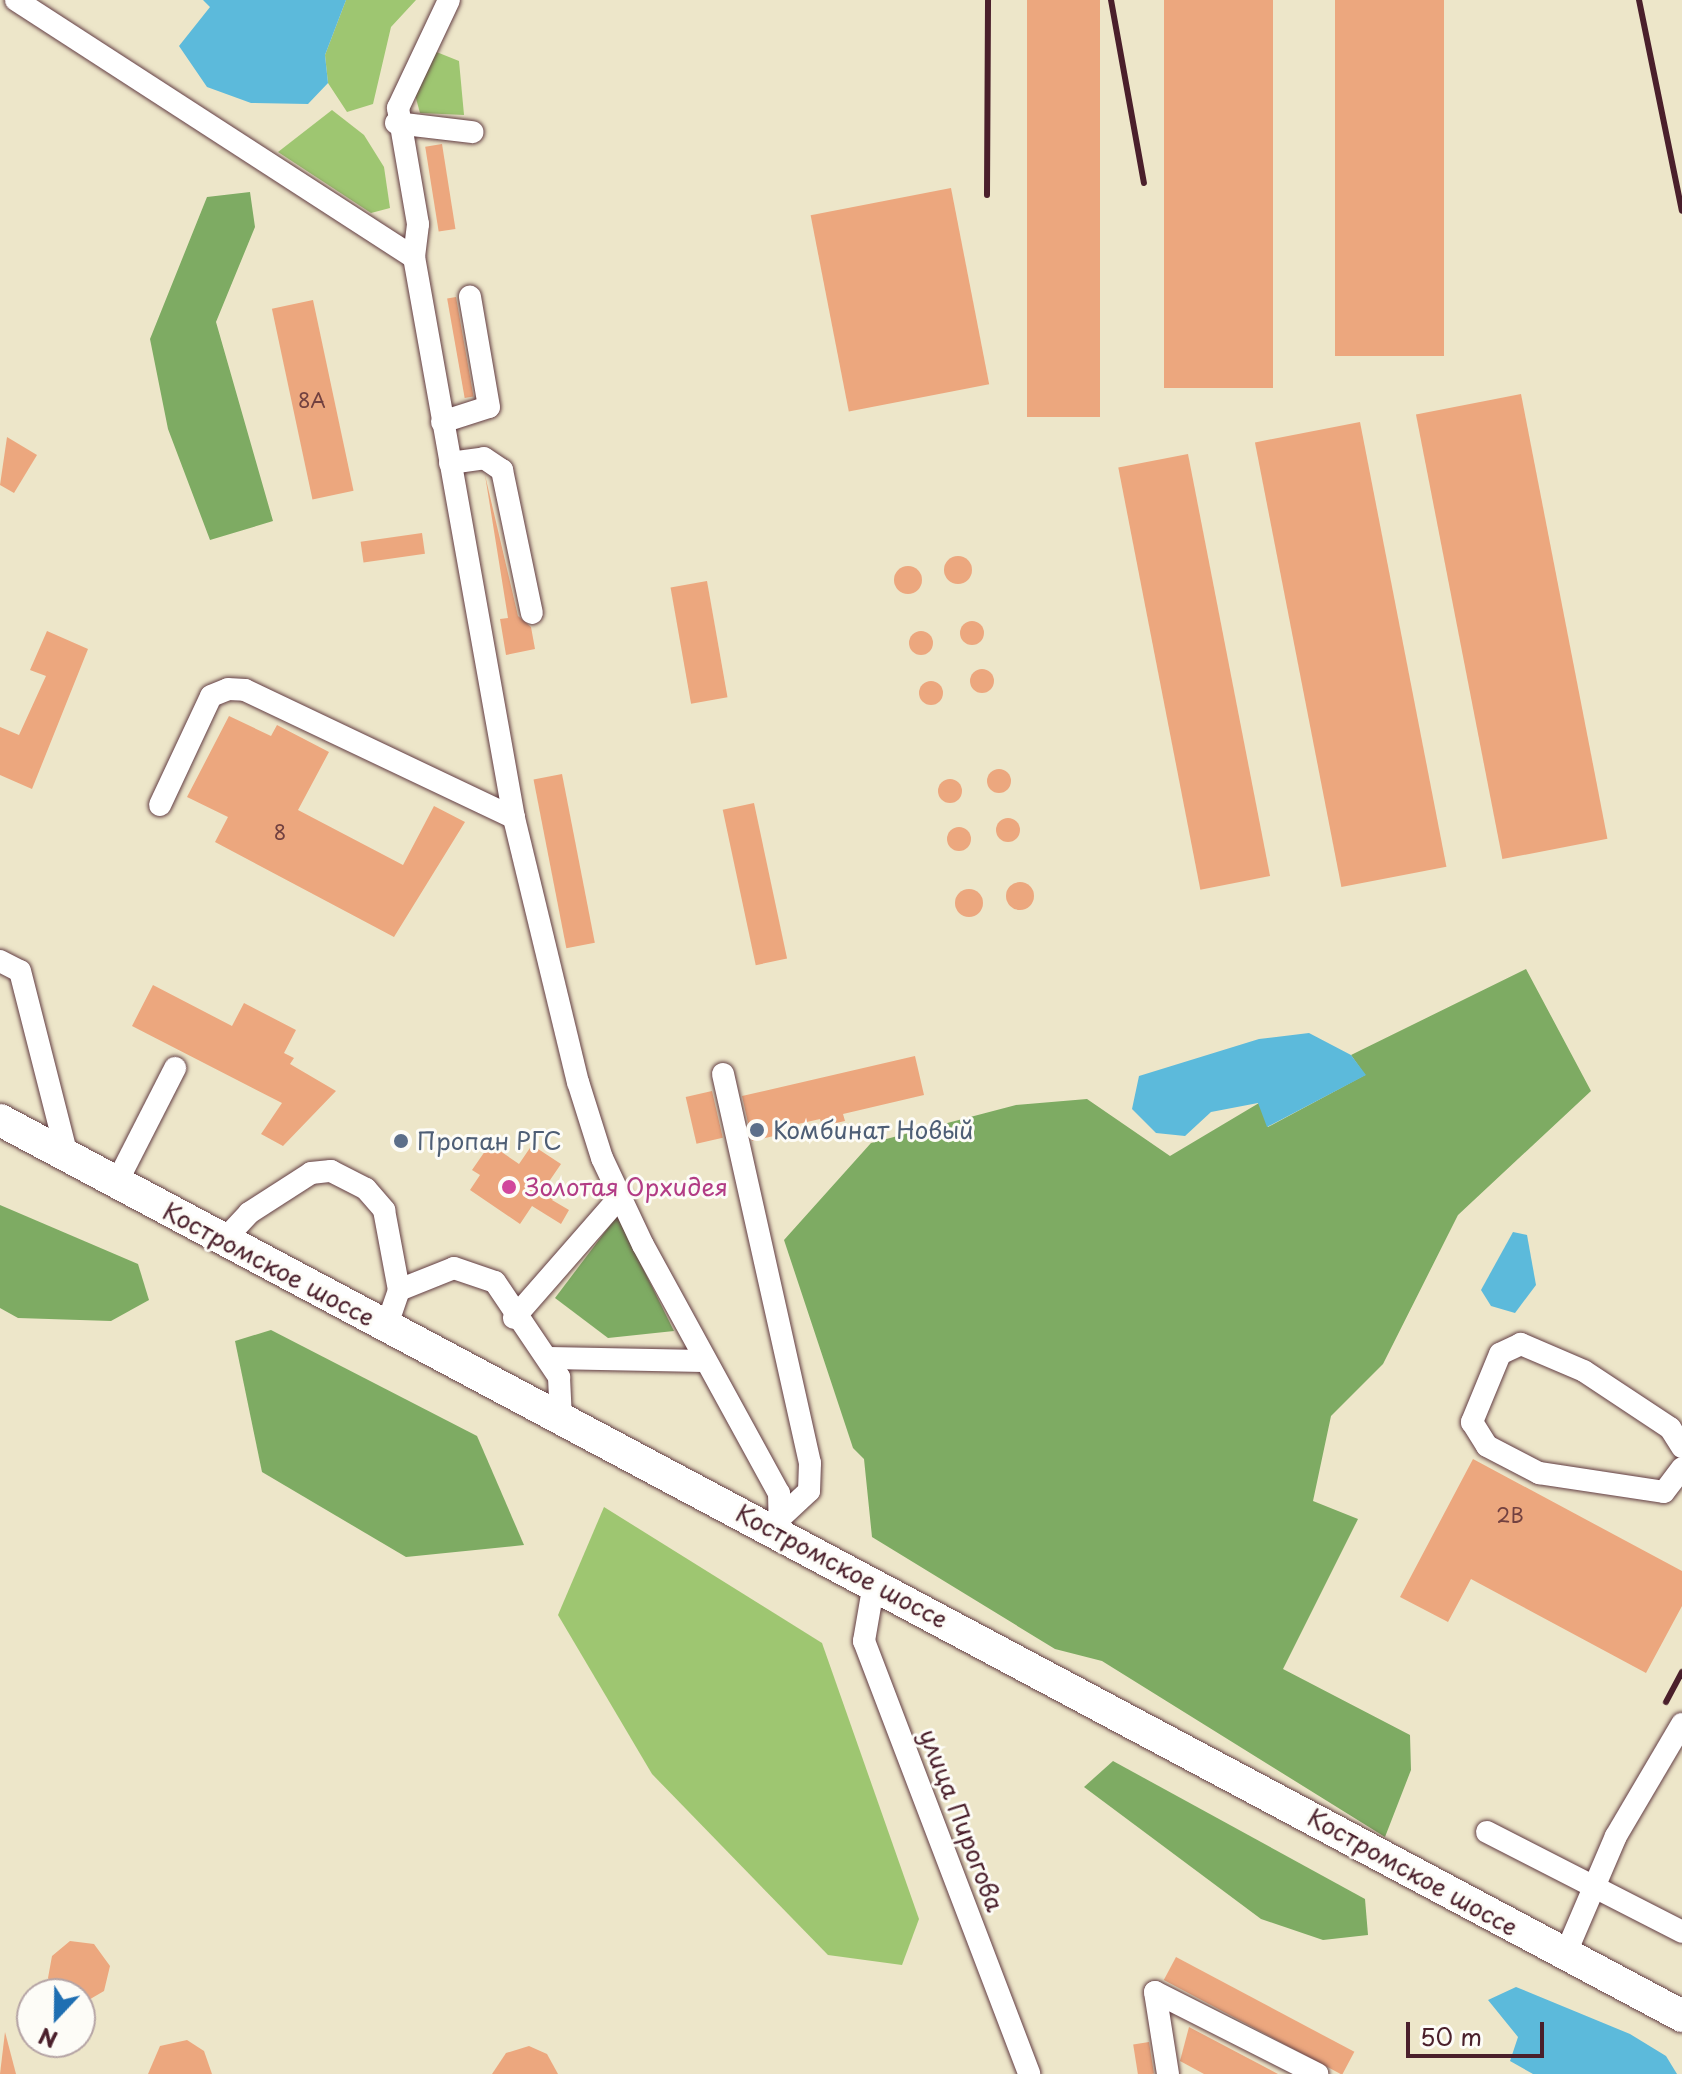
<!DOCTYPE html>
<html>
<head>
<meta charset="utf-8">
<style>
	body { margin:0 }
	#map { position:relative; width:1682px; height:2074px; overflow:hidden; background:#ede6c9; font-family:"Playpen Sans",sans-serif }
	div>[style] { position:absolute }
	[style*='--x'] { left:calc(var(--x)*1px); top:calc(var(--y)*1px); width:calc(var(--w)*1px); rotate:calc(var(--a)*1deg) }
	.green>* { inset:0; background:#9ec671 }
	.forest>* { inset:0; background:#7eab63 }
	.water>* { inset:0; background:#5cbadb }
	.building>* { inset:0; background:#eca77e; transform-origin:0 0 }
	.round { border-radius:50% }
	.roads { filter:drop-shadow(0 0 2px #623d43) drop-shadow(0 0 2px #623d43) }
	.minor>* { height:22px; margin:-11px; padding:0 11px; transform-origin:11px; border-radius:11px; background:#fff }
	.highway>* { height:32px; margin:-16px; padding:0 16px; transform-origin:16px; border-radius:16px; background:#fff }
	.rail>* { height:6px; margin:-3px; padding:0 3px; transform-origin:3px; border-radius:3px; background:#4a1f2b }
	.dots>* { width:22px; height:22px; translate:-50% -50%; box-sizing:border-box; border:4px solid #fdfcf7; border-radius:50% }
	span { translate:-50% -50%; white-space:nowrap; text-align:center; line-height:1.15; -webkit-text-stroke:6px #fdfcf7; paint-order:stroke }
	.number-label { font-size:20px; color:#724140 }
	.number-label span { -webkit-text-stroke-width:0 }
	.service-label { font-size:24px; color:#4e5e75 }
	.left { translate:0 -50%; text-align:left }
	.hotel-label { font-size:24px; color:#b23c85 }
	.street-label { font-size:24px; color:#4a1f2b }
	.north { position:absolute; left:16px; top:1978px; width:80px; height:80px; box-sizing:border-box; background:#fdfcf7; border:2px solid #b5a4a5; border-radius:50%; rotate:202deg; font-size:22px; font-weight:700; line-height:32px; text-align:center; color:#4a1f2b }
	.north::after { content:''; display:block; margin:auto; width:28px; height:36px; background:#1f6fb2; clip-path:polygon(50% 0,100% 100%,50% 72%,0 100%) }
	.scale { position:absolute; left:1406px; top:2022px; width:138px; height:36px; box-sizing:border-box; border:4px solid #4a1f2b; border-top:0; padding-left:10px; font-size:24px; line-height:28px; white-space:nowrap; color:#4a1f2b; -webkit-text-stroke:6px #fdfcf7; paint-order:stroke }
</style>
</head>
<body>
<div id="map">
	<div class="green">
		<div style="clip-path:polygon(346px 0,416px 0,391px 27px,373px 104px,347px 112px,328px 83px,325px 55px)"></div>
		<div style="clip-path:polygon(434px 51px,459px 61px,464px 115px,420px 113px,412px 84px)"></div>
		<div style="clip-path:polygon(332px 110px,364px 135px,384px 167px,390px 208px,371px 213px,278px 152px)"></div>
		<div style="clip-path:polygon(604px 1507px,822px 1643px,919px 1919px,902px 1965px,828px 1955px,652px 1774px,558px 1615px)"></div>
	</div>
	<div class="forest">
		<div style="clip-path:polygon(250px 192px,255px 227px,216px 322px,273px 521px,210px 540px,168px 429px,150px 339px,207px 197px)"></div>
		<div style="clip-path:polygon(1526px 969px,1591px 1091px,1458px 1215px,1383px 1364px,1331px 1416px,1313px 1501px,1358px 1519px,1283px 1669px,1410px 1735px,1411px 1770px,1385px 1837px,1102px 1661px,1055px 1649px,872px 1537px,864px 1459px,853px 1448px,784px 1240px,871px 1143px,1016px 1105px,1087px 1099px,1170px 1156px,1259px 1103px,1268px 1127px,1365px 1075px,1351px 1055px)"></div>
		<div style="clip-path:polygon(0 1205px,138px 1264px,149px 1300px,111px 1321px,18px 1318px,0 1308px)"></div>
		<div style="clip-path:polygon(617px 1216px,674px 1331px,608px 1338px,555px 1298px)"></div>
		<div style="clip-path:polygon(271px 1330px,477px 1436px,524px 1545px,406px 1557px,262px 1472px,235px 1341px)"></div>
		<div style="clip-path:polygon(1113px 1761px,1365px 1899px,1368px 1935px,1323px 1940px,1261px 1919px,1084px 1787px)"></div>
	</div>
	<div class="water">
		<div style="clip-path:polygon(203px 0,346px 0,325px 55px,328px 83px,308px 104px,251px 103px,207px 87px,179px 46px,210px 7px)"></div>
		<div style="clip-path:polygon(1309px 1033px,1351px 1055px,1366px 1075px,1267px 1127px,1258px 1103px,1211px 1112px,1185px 1136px,1156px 1133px,1132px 1109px,1139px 1076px,1259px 1039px)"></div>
		<div style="clip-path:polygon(1513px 1232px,1527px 1235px,1536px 1285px,1515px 1313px,1491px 1306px,1481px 1290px)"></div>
		<div style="clip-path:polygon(1516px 1987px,1630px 2034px,1666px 2056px,1677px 2074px,1533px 2074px,1510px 2061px,1518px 2037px,1488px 2000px)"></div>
	</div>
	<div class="building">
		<div style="left:1027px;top:0;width:73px;height:417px"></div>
		<div style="left:1164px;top:0;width:109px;height:388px"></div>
		<div style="left:1335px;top:0;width:109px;height:356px"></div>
		<div style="left:442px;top:144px;width:86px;height:17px;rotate:81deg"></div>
		<div style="left:951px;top:188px;width:200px;height:143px;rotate:79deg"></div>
		<div style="left:456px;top:297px;width:101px;height:9px;rotate:80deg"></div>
		<div style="left:313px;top:300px;width:195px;height:42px;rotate:78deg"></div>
		<div style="left:1521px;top:394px;width:453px;height:107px;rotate:79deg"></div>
		<div style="left:1360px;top:422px;width:453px;height:107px;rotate:79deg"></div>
		<div style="clip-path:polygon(7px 437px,37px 455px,14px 493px,0 485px)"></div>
		<div style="left:1188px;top:454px;width:430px;height:71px;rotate:79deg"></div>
		<div style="clip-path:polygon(485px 475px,518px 616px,531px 627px,535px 649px,506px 655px,500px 619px,508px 618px)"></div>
		<div style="left:422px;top:533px;width:21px;height:62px;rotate:82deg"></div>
		<div class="round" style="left:944px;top:556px;width:28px;height:28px"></div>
		<div class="round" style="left:894px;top:566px;width:28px;height:28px"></div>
		<div style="left:707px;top:581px;width:118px;height:37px;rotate:80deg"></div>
		<div class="round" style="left:960px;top:621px;width:24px;height:24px"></div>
		<div style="clip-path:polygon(47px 631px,88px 649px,32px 789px,0 775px,0 727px,19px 735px,46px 676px,30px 670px)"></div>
		<div class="round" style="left:909px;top:631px;width:24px;height:24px"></div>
		<div class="round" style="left:970px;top:669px;width:24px;height:24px"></div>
		<div class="round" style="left:919px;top:681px;width:24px;height:24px"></div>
		<div style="clip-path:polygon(229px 716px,271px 736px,277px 725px,329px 752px,298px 810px,403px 865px,434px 806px,465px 822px,394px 937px,215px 842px,228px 817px,187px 797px)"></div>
		<div class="round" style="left:987px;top:769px;width:24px;height:24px"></div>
		<div style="left:562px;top:774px;width:172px;height:29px;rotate:79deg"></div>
		<div class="round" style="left:938px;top:779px;width:24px;height:24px"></div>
		<div style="left:754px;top:803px;width:159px;height:32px;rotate:78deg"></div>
		<div class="round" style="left:996px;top:818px;width:24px;height:24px"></div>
		<div class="round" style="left:947px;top:827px;width:24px;height:24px"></div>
		<div class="round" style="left:1006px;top:882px;width:28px;height:28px"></div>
		<div class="round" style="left:955px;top:889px;width:28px;height:28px"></div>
		<div style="clip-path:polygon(153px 985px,232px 1026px,244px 1003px,296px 1030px,284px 1053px,294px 1058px,290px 1064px,336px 1091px,283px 1146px,261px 1134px,282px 1103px,132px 1026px)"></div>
		<div style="clip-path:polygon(915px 1056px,924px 1095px,843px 1114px,845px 1121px,822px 1126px,820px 1119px,776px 1129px,778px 1135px,752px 1141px,742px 1096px)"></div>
		<div style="left:712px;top:1091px;width:48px;height:27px;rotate:77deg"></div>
		<div style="clip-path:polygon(490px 1144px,519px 1164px,532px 1145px,561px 1164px,548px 1183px,561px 1190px,552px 1200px,569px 1210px,561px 1224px,532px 1206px,520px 1224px,470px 1190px,480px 1175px,472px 1170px)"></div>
		<div style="clip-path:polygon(1473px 1459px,1682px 1571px,1682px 1606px,1646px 1673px,1471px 1579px,1448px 1622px,1400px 1597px)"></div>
		<div style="clip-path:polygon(70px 1941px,94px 1944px,110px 1966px,104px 1991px,80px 2005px,80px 1994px,57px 1994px,48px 1978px,52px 1956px)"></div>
		<div style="left:1176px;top:1957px;width:202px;height:26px;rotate:28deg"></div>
		<div style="clip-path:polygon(1189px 2027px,1278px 2074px,1204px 2074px,1180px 2061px)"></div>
		<div style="clip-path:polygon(5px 2032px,16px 2074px,0 2074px)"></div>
		<div style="clip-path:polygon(187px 2040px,204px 2051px,212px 2074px,148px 2074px,160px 2046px)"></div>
		<div style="left:1149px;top:2042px;width:32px;height:16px;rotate:81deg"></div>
		<div style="clip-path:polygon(529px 2046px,547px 2054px,558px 2074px,492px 2074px,506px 2053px)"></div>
	</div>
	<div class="roads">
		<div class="minor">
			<div style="--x:16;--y:0;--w:474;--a:32.9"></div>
			<div style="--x:414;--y:257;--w:570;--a:79.89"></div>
			<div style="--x:514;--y:818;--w:272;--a:76.4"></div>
			<div style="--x:578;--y:1082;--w:80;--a:72.5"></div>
			<div style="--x:602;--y:1158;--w:96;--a:64.8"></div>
			<div style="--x:643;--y:1245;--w:283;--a:61.3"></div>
			<div style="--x:779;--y:1493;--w:41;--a:88.6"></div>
			<div style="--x:396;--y:123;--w:77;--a:6.8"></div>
			<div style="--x:414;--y:257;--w:33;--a:-83"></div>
			<div style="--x:418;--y:224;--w:118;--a:-99.8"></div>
			<div style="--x:398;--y:108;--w:119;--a:-64.7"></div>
			<div style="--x:442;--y:422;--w:49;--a:-17.7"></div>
			<div style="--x:489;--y:407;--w:112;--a:-99.8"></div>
			<div style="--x:450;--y:463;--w:34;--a:-8"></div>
			<div style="--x:484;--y:458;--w:22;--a:34"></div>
			<div style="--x:502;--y:470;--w:146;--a:78.2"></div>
			<div style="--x:160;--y:805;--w:120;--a:-64.9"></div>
			<div style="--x:211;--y:696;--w:18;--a:-22"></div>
			<div style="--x:228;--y:689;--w:17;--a:3"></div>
			<div style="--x:245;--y:690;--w:298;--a:25.4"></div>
			<div style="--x:0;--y:961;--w:22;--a:27"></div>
			<div style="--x:20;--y:971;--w:190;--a:75.7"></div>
			<div style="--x:723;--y:1074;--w:399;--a:77.4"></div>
			<div style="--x:810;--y:1463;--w:28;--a:92"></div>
			<div style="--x:809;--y:1491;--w:37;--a:137"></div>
			<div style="--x:117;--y:1182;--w:128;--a:-63"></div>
			<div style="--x:224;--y:1240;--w:37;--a:-47"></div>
			<div style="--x:249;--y:1213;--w:74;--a:-32.8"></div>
			<div style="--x:311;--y:1173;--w:20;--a:-6"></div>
			<div style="--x:331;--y:1171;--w:39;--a:27"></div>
			<div style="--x:366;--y:1189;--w:28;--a:49"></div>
			<div style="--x:384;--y:1210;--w:81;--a:79.4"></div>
			<div style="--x:399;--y:1290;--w:39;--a:109"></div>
			<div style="--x:399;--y:1290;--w:59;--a:-21.8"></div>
			<div style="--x:454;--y:1268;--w:43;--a:18.9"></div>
			<div style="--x:495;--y:1282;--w:115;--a:56"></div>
			<div style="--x:559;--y:1377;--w:43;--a:87.3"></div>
			<div style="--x:514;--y:1318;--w:161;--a:-48.8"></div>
			<div style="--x:548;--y:1358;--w:157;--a:1.1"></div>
			<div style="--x:1682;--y:1447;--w:22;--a:-122"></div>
			<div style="--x:1670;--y:1428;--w:103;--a:-146.5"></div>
			<div style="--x:1584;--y:1371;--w:69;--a:-156.8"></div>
			<div style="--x:1521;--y:1344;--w:23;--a:155"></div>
			<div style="--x:1500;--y:1354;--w:74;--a:112.4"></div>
			<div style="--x:1472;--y:1422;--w:28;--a:58"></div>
			<div style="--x:1487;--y:1446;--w:59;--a:27.4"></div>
			<div style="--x:1539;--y:1473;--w:126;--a:8.6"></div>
			<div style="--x:1664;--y:1492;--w:30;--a:-53"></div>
			<div style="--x:874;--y:1583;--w:59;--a:99.8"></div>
			<div style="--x:864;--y:1641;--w:463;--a:69.1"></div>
			<div style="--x:1487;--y:1832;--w:219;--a:27.1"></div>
			<div style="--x:1565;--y:1955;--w:129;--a:-66.8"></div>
			<div style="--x:1616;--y:1836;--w:130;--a:-59.5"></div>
			<div style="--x:1168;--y:2074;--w:83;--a:-99"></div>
			<div style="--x:1155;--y:1992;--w:182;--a:26.8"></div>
		</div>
		<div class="highway">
			<div style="--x:0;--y:1120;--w:1906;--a:28.04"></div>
		</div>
	</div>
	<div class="rail">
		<div style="--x:1111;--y:0;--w:186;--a:79.8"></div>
		<div style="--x:1639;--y:0;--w:215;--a:78.5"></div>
		<div style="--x:987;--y:195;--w:195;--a:-89.7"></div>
		<div style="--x:1666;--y:1702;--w:34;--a:-62"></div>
	</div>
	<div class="dots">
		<div style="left:757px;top:1130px;background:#5c6f8a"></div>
		<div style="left:401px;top:1141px;background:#5c6f8a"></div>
		<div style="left:509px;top:1187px;background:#d1479c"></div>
	</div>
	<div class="number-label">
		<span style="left:312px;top:400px">8А</span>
		<span style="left:280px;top:832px">8</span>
		<span style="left:1510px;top:1515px">2В</span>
	</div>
	<div class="service-label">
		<span class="left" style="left:773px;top:1130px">Комбинат Новый</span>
		<span class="left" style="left:417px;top:1141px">Пропан РГС</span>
	</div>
	<div class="hotel-label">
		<span class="left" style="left:525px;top:1187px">Золотая Орхидея</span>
	</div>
	<div class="street-label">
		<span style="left:269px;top:1264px;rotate:28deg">Костромское шоссе</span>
		<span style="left:842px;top:1566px;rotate:28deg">Костромское шоссе</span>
		<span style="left:962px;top:1820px;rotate:69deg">улица Пирогова</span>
		<span style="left:1413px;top:1872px;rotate:29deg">Костромское шоссе</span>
	</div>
	<div class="north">N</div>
	<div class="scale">50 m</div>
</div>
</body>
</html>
